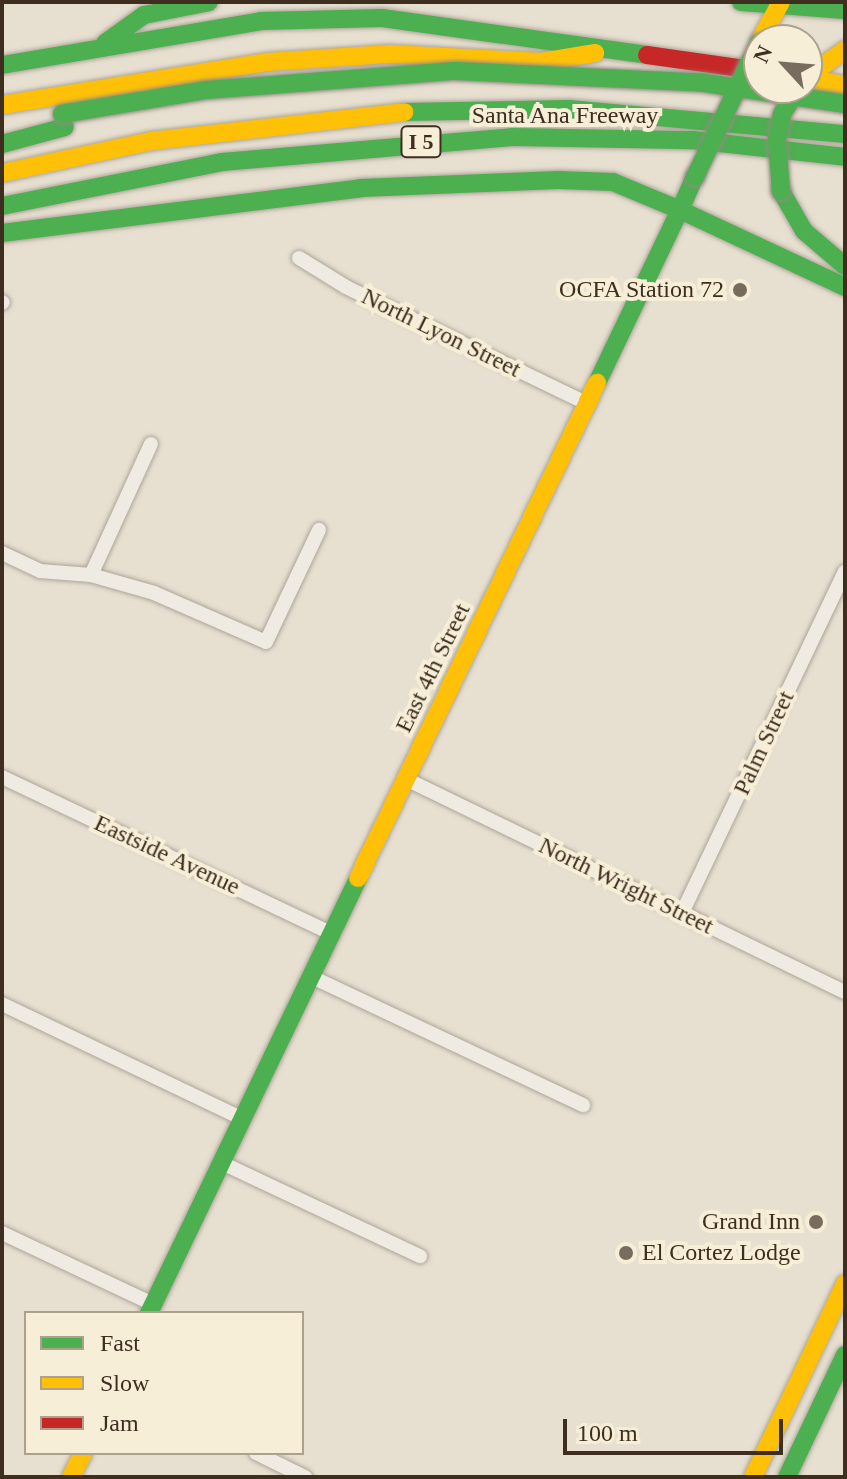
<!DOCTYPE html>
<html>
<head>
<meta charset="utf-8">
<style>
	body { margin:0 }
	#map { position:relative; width:847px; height:1479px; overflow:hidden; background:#e7e0d1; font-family:Georgia,serif }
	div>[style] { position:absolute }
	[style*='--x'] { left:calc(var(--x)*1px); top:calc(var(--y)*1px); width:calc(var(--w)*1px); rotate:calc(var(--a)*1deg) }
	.roads { filter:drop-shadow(0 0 2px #ada599) drop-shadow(0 0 2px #ada599) }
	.street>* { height:14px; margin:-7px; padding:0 7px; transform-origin:7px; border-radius:7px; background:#efebe3 }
	.fast>* { height:18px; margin:-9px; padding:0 9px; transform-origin:9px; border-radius:9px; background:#4caf50 }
	.slow>* { height:18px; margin:-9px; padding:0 9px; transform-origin:9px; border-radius:9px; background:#ffc107 }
	.jam>* { height:18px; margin:-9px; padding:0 9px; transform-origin:9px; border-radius:9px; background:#c62828 }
	.bridges { filter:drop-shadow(0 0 2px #928b80) drop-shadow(0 0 2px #928b80) }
	.fast-bridge>* { height:18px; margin:-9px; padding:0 9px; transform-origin:9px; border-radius:9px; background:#4caf50 }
	.dots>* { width:22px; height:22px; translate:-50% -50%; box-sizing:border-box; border:4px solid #f7eed8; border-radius:50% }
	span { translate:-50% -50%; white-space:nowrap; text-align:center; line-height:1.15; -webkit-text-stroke:8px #f7eed8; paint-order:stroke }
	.shield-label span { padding:2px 6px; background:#f7eed8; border:2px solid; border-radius:6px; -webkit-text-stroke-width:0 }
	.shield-label { font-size:22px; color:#3d2e20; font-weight:700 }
	.street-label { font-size:24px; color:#3d2e20 }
	.poi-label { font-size:24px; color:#3d2e20 }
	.right { translate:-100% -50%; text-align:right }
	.left { translate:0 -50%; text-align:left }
	.frame { position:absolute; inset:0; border:4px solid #3d2e20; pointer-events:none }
	.legend { position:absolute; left:24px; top:1311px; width:280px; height:144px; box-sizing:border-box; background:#f7eed8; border:2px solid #ada18e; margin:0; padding:10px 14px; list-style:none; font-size:24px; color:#3d2e20 }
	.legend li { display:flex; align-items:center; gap:16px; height:40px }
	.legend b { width:40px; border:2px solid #ada18e }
	.north { position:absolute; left:743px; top:24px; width:80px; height:80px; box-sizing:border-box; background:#f7eed8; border:2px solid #ada18e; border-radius:50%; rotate:296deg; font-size:22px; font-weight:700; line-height:32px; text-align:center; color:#3d2e20 }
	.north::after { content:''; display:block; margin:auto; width:28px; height:36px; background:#786c5e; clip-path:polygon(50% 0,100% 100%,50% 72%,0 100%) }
	.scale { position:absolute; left:563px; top:1419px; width:220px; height:36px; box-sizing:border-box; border:4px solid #3d2e20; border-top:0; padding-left:10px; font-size:24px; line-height:28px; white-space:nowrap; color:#3d2e20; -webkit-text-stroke:6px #f7eed8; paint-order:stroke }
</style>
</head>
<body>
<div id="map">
	<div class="roads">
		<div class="street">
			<div style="--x:299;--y:258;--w:55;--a:31.7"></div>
			<div style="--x:346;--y:287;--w:267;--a:25.8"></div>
			<div style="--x:2;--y:303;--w:1;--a:-45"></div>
			<div style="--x:2;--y:553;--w:42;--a:25.3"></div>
			<div style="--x:40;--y:571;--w:51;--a:4.5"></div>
			<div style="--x:91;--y:575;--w:66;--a:15.9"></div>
			<div style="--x:154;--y:593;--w:122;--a:23.6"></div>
			<div style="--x:266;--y:642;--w:124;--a:-64.7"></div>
			<div style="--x:91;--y:575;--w:144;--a:-65.4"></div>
			<div style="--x:2;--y:777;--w:365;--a:25.4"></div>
			<div style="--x:406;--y:779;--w:488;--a:25.9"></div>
			<div style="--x:682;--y:913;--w:378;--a:-64.5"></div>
			<div style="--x:312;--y:977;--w:300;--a:25.3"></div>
			<div style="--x:2;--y:1004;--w:267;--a:25.5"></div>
			<div style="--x:222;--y:1163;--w:219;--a:25.2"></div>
			<div style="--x:2;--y:1233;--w:167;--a:25.2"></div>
			<div style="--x:256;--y:1453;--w:55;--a:26.1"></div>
		</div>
		<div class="fast">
			<div style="--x:741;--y:2;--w:104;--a:4.4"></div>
			<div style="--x:105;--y:43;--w:48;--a:-35.7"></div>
			<div style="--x:144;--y:15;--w:66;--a:-11.3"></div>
			<div style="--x:2;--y:65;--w:263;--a:-9.6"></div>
			<div style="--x:261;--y:21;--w:121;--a:-1.4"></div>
			<div style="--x:382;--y:18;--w:268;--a:7.9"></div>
			<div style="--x:404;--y:112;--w:165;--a:-1"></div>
			<div style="--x:569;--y:109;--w:277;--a:5.2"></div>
			<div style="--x:2;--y:144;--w:65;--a:-15.1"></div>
			<div style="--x:781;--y:191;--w:46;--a:60.1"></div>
			<div style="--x:804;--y:231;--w:54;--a:40.5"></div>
			<div style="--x:2;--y:206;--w:224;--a:-11.3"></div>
			<div style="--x:222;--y:162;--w:291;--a:-4.9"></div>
			<div style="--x:512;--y:137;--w:180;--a:1"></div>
			<div style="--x:692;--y:140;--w:154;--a:6.3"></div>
			<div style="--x:680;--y:210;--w:36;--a:-66"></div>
			<div style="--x:2;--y:233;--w:362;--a:-7.1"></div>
			<div style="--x:361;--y:188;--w:197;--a:-2.3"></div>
			<div style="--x:558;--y:180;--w:55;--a:2.1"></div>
			<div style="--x:613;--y:182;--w:73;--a:22.7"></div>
			<div style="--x:597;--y:383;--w:192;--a:-64.4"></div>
			<div style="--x:680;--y:210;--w:182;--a:25"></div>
			<div style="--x:149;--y:1313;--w:483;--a:-64.3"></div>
			<div style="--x:787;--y:1477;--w:135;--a:-64.6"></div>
		</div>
		<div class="slow">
			<div style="--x:760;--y:40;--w:43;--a:-61.1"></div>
			<div style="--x:807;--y:77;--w:47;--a:-35.4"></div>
			<div style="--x:807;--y:79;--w:38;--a:9"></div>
			<div style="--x:2;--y:105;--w:268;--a:-9.2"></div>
			<div style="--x:267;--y:62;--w:123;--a:-3.7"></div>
			<div style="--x:390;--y:54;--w:151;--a:3"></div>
			<div style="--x:541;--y:62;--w:55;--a:-9.5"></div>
			<div style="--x:2;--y:173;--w:152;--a:-12.1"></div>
			<div style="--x:151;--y:141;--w:255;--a:-6.5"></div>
			<div style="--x:358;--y:878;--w:550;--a:-64.23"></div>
			<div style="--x:71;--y:1477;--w:27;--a:-63"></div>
			<div style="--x:753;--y:1477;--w:214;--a:-64.5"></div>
		</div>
		<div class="jam">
			<div style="--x:647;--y:55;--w:113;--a:8.1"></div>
		</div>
	</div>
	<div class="bridges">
		<div class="fast-bridge">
			<div style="--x:62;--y:114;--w:147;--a:-9.4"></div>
			<div style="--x:207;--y:90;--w:249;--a:-4.4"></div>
			<div style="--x:455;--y:71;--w:250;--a:2.7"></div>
			<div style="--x:705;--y:83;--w:142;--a:8.5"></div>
			<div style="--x:695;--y:177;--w:148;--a:-64.5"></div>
			<div style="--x:781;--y:191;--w:51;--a:-94.5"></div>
			<div style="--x:777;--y:140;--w:26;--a:-79"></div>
			<div style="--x:782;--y:114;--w:31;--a:-58"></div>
		</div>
	</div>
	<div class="dots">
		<div style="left:740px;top:290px;background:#786c5e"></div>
		<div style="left:816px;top:1222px;background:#786c5e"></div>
		<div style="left:626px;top:1253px;background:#786c5e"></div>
	</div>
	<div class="shield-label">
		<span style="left:421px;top:142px">I 5</span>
	</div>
	<div class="street-label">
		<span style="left:565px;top:116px">Santa Ana Freeway</span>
		<span style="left:441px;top:333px;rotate:26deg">North Lyon Street</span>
		<span style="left:433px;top:668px;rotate:-64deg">East 4th Street</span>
		<span style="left:764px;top:743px;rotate:-65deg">Palm Street</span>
		<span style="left:167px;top:855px;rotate:25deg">Eastside Avenue</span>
		<span style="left:626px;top:886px;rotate:26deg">North Wright Street</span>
	</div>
	<div class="poi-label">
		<span class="right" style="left:724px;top:290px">OCFA Station 72</span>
		<span class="right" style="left:800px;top:1222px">Grand Inn</span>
		<span class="left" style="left:642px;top:1253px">El Cortez Lodge</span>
	</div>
	<div class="frame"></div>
	<ul class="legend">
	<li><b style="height:10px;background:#4caf50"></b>Fast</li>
	<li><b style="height:10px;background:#ffc107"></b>Slow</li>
	<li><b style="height:10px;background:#c62828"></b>Jam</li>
	</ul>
	<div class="north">N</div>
	<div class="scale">100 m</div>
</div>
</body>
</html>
